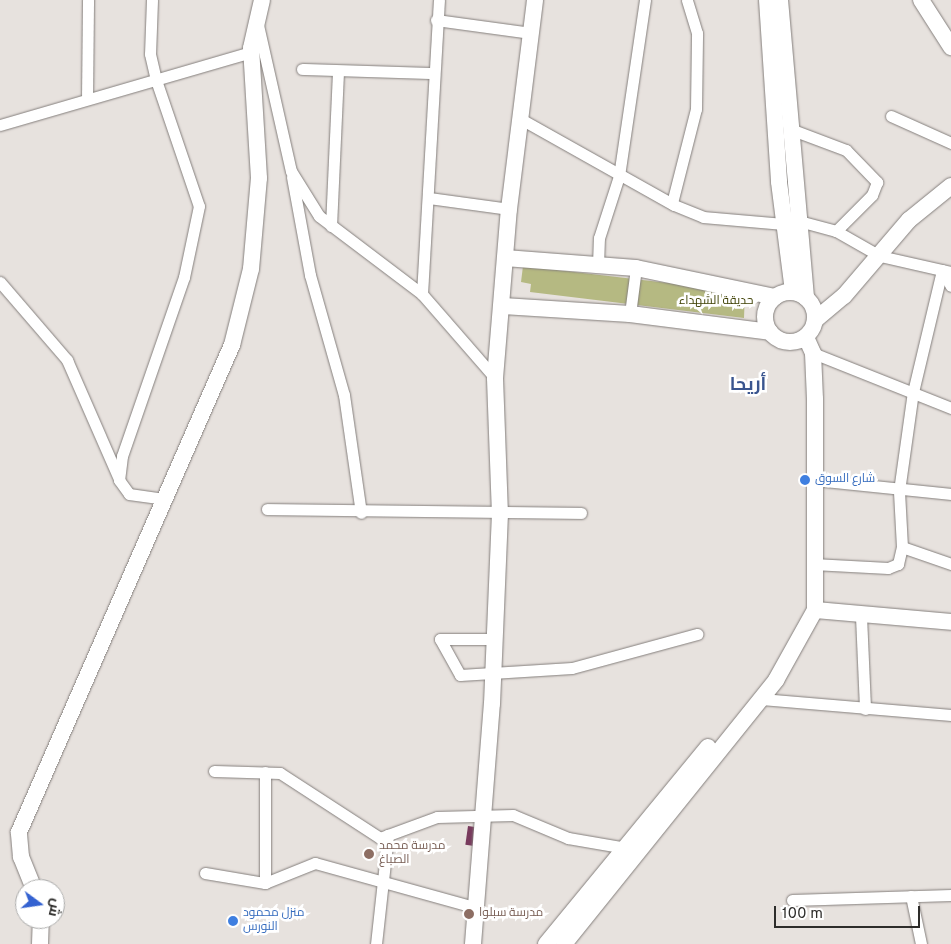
<!DOCTYPE html>
<html>
<head>
<meta charset="utf-8">
<style>
	body { margin:0 }
	#map { position:relative; width:951px; height:944px; overflow:hidden; background:#e7e2de; font-family:Overpass,Cairo,sans-serif }
	div>[style] { position:absolute }
	[style*='--x'] { left:calc(var(--x)*1px); top:calc(var(--y)*1px); width:calc(var(--w)*1px); rotate:calc(var(--a)*1deg) }
	.green>* { inset:0; background:#b5b982 }
	.building>* { inset:0; background:#783a5d; transform-origin:0 0 }
	.roads { filter:drop-shadow(0 0 1px #847f7c) drop-shadow(0 0 1px #847f7c) }
	.street>* { height:11px; margin:-5.5px; padding:0 5.5px; transform-origin:5.5px; border-radius:5.5px; background:#fff }
	.secondary>* { height:16px; margin:-8px; padding:0 8px; transform-origin:8px; border-radius:8px; background:#fff }
	.secondary>.ring { margin:-8px; padding:0; box-sizing:content-box; background:none; border:16px solid #fff; border-radius:50% }
	.dots>* { width:14px; height:14px; translate:-50% -50%; box-sizing:border-box; border:2px solid #fff; border-radius:50% }
	span { translate:-50% -50%; white-space:nowrap; text-align:center; line-height:1.15; -webkit-text-stroke:5px #fff; paint-order:stroke }
	.park-label { font-size:12px; color:#424408 }
	.shop-label { font-size:12px; color:#366cbe }
	.left { translate:0 -50%; text-align:left }
	.education-label { font-size:12px; color:#785e54 }
	.district-label { font-size:18px; color:#3a558f; font-weight:700 }
	.north { position:absolute; left:15px; top:879px; width:50px; height:50px; box-sizing:border-box; background:#fff; border:1px solid #ababaa; border-radius:50%; rotate:104deg; font-size:14px; font-weight:700; line-height:20px; text-align:center; color:#2e2d2b }
	.north::after { content:''; display:block; margin:auto; width:18px; height:22px; background:#3462d1; clip-path:polygon(50% 0,100% 100%,50% 72%,0 100%) }
	.scale { position:absolute; left:774px; top:906px; width:146px; height:22px; box-sizing:border-box; border:2px solid #2e2d2b; border-top:0; padding-left:6px; font-size:15px; line-height:18px; white-space:nowrap; color:#2e2d2b; -webkit-text-stroke:4px #fff; paint-order:stroke }
</style>
</head>
<body>
<div id="map">
	<div class="green">
		<div style="clip-path:polygon(523px 266px,745px 292px,744px 318px,530px 292px,531px 284px,521px 282px)"></div>
	</div>
	<div class="building">
		<div style="left:468px;top:826px;width:14px;height:19px;rotate:8deg"></div>
	</div>
	<div class="roads">
		<div class="street">
			<div style="--x:152;--y:0;--w:54;--a:92.1"></div>
			<div style="--x:150;--y:54;--w:27;--a:77"></div>
			<div style="--x:156;--y:80;--w:133;--a:71.2"></div>
			<div style="--x:199;--y:206;--w:73;--a:101.9"></div>
			<div style="--x:184;--y:277;--w:189;--a:109.1"></div>
			<div style="--x:122;--y:456;--w:24;--a:97"></div>
			<div style="--x:119;--y:480;--w:17;--a:54"></div>
			<div style="--x:129;--y:494;--w:37;--a:8"></div>
			<div style="--x:436;--y:20;--w:96;--a:7.8"></div>
			<div style="--x:258;--y:25;--w:150;--a:77.3"></div>
			<div style="--x:291;--y:171;--w:53;--a:58.1"></div>
			<div style="--x:319;--y:216;--w:129;--a:37.1"></div>
			<div style="--x:422;--y:294;--w:111;--a:49"></div>
			<div style="--x:302;--y:69;--w:130;--a:1.8"></div>
			<div style="--x:87;--y:99;--w:99;--a:-89.4"></div>
			<div style="--x:891;--y:116;--w:66;--a:24.2"></div>
			<div style="--x:519;--y:118;--w:178;--a:29.3"></div>
			<div style="--x:674;--y:205;--w:31;--a:22"></div>
			<div style="--x:703;--y:217;--w:81;--a:4.9"></div>
			<div style="--x:784;--y:224;--w:15;--a:-11"></div>
			<div style="--x:799;--y:221;--w:38;--a:15"></div>
			<div style="--x:836;--y:231;--w:51;--a:29.6"></div>
			<div style="--x:880;--y:256;--w:73;--a:12.7"></div>
			<div style="--x:0;--y:125;--w:261;--a:-16.2"></div>
			<div style="--x:790;--y:129;--w:60;--a:20.6"></div>
			<div style="--x:846;--y:150;--w:45;--a:45.9"></div>
			<div style="--x:877;--y:182;--w:14;--a:111"></div>
			<div style="--x:872;--y:195;--w:51;--a:135"></div>
			<div style="--x:292;--y:177;--w:100;--a:79.6"></div>
			<div style="--x:310;--y:275;--w:125;--a:74.2"></div>
			<div style="--x:344;--y:395;--w:119;--a:81.8"></div>
			<div style="--x:429;--y:198;--w:81;--a:7.8"></div>
			<div style="--x:672;--y:203;--w:97;--a:-75.7"></div>
			<div style="--x:696;--y:109;--w:76;--a:-89.2"></div>
			<div style="--x:697;--y:33;--w:34;--a:-107"></div>
			<div style="--x:331;--y:226;--w:154;--a:-87.4"></div>
			<div style="--x:598;--y:265;--w:27;--a:-88"></div>
			<div style="--x:599;--y:238;--w:65;--a:-72.1"></div>
			<div style="--x:619;--y:176;--w:178;--a:-81.6"></div>
			<div style="--x:942;--y:270;--w:18;--a:61"></div>
			<div style="--x:0;--y:282;--w:103;--a:49.3"></div>
			<div style="--x:67;--y:360;--w:130;--a:66.4"></div>
			<div style="--x:422;--y:294;--w:294;--a:-86.7"></div>
			<div style="--x:630;--y:314;--w:46;--a:-82.6"></div>
			<div style="--x:813;--y:353;--w:149;--a:21.7"></div>
			<div style="--x:815;--y:480;--w:137;--a:5.9"></div>
			<div style="--x:267;--y:509;--w:314;--a:0.7"></div>
			<div style="--x:902;--y:547;--w:52;--a:19.1"></div>
			<div style="--x:813;--y:564;--w:75;--a:3.1"></div>
			<div style="--x:888;--y:568;--w:11;--a:-22"></div>
			<div style="--x:898;--y:564;--w:17;--a:-77"></div>
			<div style="--x:902;--y:547;--w:56;--a:-93.1"></div>
			<div style="--x:899;--y:491;--w:100;--a:-82"></div>
			<div style="--x:913;--y:392;--w:125;--a:-76.6"></div>
			<div style="--x:861;--y:616;--w:93;--a:87.5"></div>
			<div style="--x:493;--y:639;--w:53;--a:180"></div>
			<div style="--x:440;--y:639;--w:41;--a:60.9"></div>
			<div style="--x:460;--y:675;--w:112;--a:-3.6"></div>
			<div style="--x:572;--y:668;--w:130;--a:-15.2"></div>
			<div style="--x:761;--y:699;--w:191;--a:4.8"></div>
			<div style="--x:214;--y:771;--w:66;--a:1.7"></div>
			<div style="--x:280;--y:773;--w:119;--a:33"></div>
			<div style="--x:380;--y:838;--w:61;--a:-20.2"></div>
			<div style="--x:437;--y:817;--w:76;--a:-1.5"></div>
			<div style="--x:513;--y:815;--w:60;--a:22.7"></div>
			<div style="--x:568;--y:838;--w:59;--a:9.8"></div>
			<div style="--x:265;--y:772;--w:111;--a:90"></div>
			<div style="--x:205;--y:873;--w:61;--a:9.5"></div>
			<div style="--x:265;--y:883;--w:54;--a:-21.8"></div>
			<div style="--x:315;--y:863;--w:168;--a:15.5"></div>
			<div style="--x:911;--y:896;--w:49;--a:78.2"></div>
			<div style="--x:792;--y:900;--w:159;--a:-1.8"></div>
			<div style="--x:376;--y:944;--w:110;--a:-83.7"></div>
		</div>
		<div class="secondary">
			<div style="--x:767;--y:0;--w:182;--a:86.2"></div>
			<div style="--x:779;--y:182;--w:111;--a:82.7"></div>
			<div style="--x:780;--y:0;--w:299;--a:85"></div>
			<div style="--x:921;--y:0;--w:56;--a:57.4"></div>
			<div style="--x:505;--y:258;--w:131;--a:4.4"></div>
			<div style="--x:636;--y:268;--w:142;--a:11.8"></div>
			<div class="ring" style="left:765px;top:292px;width:34px;height:34px"></div>
			<div style="--x:503;--y:306;--w:127;--a:3.6"></div>
			<div style="--x:630;--y:314;--w:141;--a:7.3"></div>
			<div style="--x:815;--y:320;--w:38;--a:-40"></div>
			<div style="--x:844;--y:296;--w:100;--a:-49.5"></div>
			<div style="--x:909;--y:220;--w:54;--a:-39"></div>
			<div style="--x:815;--y:610;--w:137;--a:5"></div>
			<div style="--x:34;--y:889;--w:35;--a:-112"></div>
			<div style="--x:21;--y:857;--w:25;--a:-95"></div>
			<div style="--x:19;--y:832;--w:532;--a:-66.38"></div>
			<div style="--x:232;--y:345;--w:78;--a:-76"></div>
			<div style="--x:251;--y:269;--w:91;--a:-85"></div>
			<div style="--x:259;--y:178;--w:130;--a:-93.5"></div>
			<div style="--x:251;--y:48;--w:49;--a:-77.1"></div>
			<div style="--x:40;--y:944;--w:25;--a:-88"></div>
			<div style="--x:473;--y:944;--w:241;--a:-85.5"></div>
			<div style="--x:492;--y:704;--w:189;--a:-87.6"></div>
			<div style="--x:500;--y:515;--w:137;--a:-92.1"></div>
			<div style="--x:495;--y:378;--w:170;--a:-85.3"></div>
			<div style="--x:509;--y:209;--w:211;--a:-82.9"></div>
			<div style="--x:546;--y:944;--w:255;--a:-50.6"></div>
			<div style="--x:564;--y:944;--w:339;--a:-51.2"></div>
			<div style="--x:776;--y:680;--w:80;--a:-60.9"></div>
			<div style="--x:815;--y:610;--w:211;--a:-90"></div>
			<div style="--x:815;--y:399;--w:46;--a:-92.5"></div>
			<div style="--x:813;--y:353;--w:17;--a:-114"></div>
		</div>
	</div>
	<div class="dots">
		<div style="left:805px;top:480px;background:#3f7fe0"></div>
		<div style="left:369px;top:854px;background:#8d6e63"></div>
		<div style="left:469px;top:914px;background:#8d6e63"></div>
		<div style="left:233px;top:921px;background:#3f7fe0"></div>
	</div>
	<div class="park-label">
		<span style="left:716px;top:302px">حديقة الشهداء</span>
	</div>
	<div class="shop-label">
		<span class="left" style="left:815px;top:480px">شارع السوق</span>
		<span class="left" style="left:243px;top:921px">منزل محمود<br>النورس</span>
	</div>
	<div class="education-label">
		<span class="left" style="left:379px;top:854px">مدرسة محمد<br>الصباغ</span>
		<span class="left" style="left:479px;top:914px">مدرسة سبلوا</span>
	</div>
	<div class="district-label">
		<span style="left:748px;top:386px">أريحا</span>
	</div>
	<div class="north">ش</div>
	<div class="scale">100 m</div>
</div>
</body>
</html>
